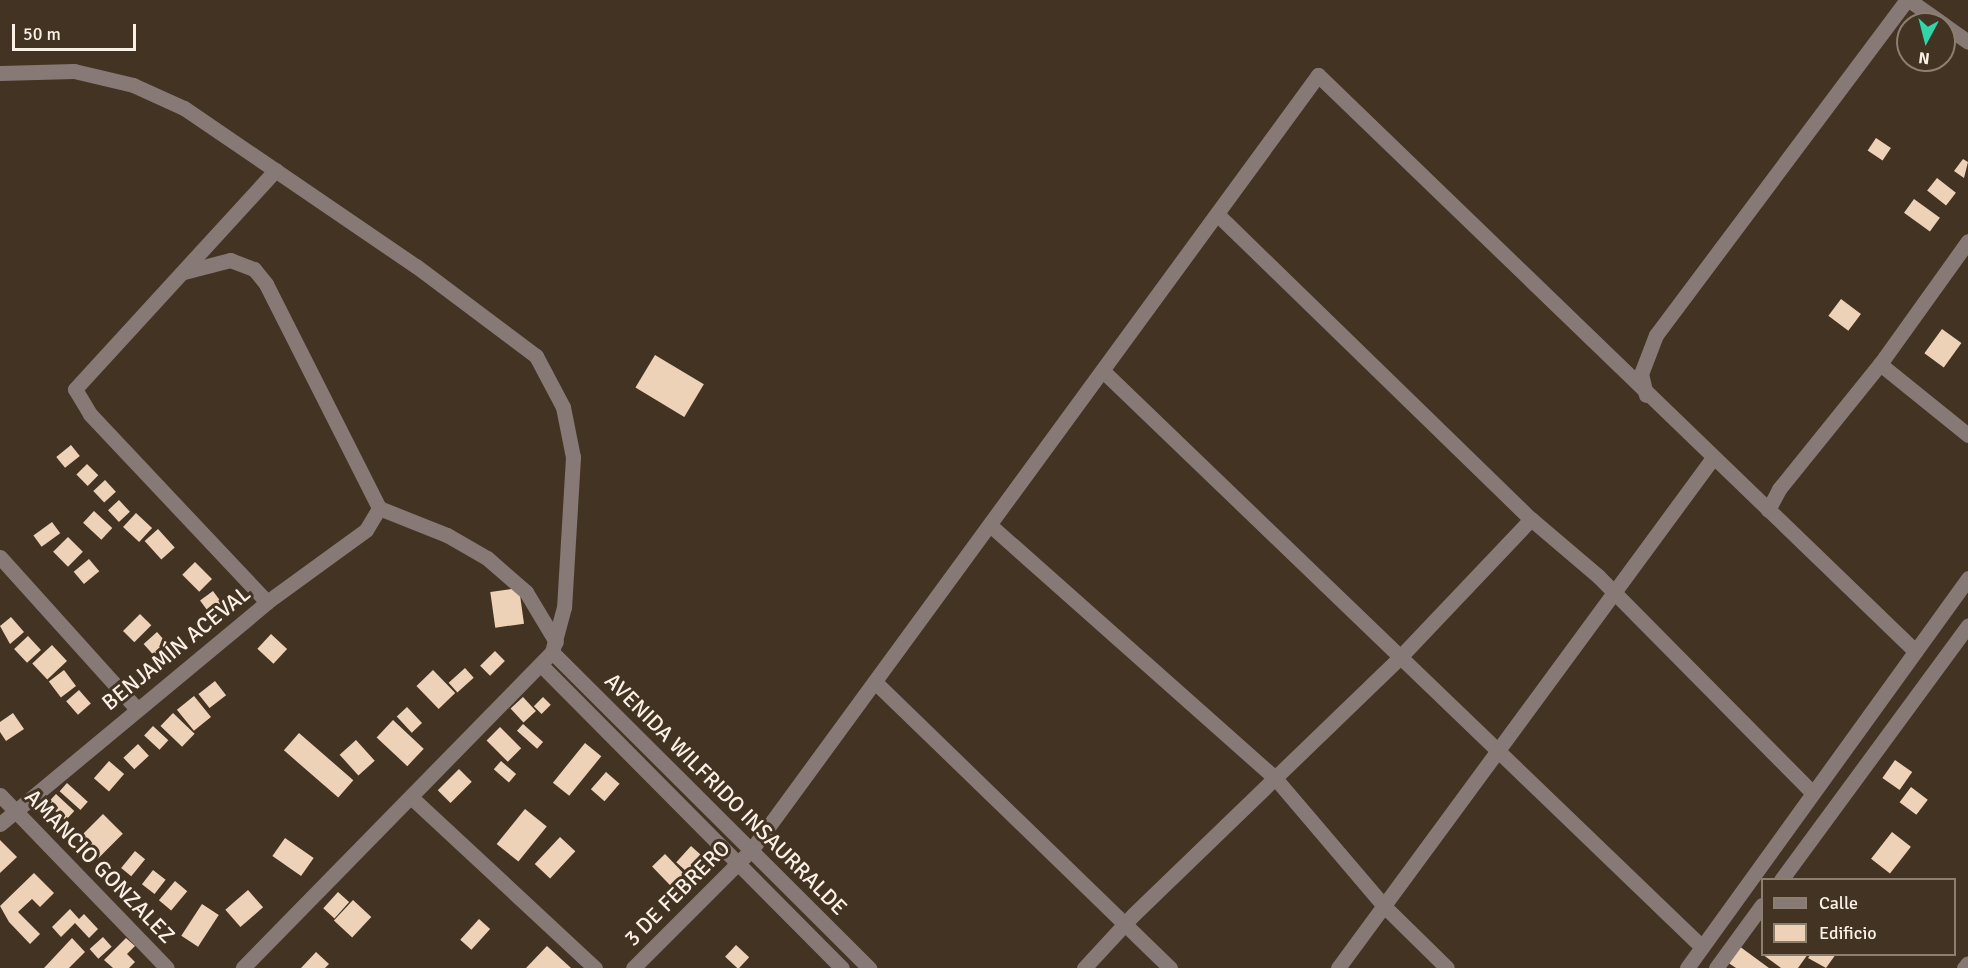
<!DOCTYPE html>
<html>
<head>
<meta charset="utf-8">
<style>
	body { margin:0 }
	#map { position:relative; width:1968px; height:968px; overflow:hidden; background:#433322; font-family:Signika,sans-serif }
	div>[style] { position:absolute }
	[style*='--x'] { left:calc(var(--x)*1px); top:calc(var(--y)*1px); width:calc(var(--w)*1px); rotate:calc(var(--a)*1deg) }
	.building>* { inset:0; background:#edd2b7; transform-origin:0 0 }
	.minor>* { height:15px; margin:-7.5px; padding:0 7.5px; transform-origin:7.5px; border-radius:7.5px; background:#867976 }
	span { translate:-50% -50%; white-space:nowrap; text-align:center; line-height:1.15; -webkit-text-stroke:6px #433322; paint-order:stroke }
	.street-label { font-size:22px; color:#fbf0e6 }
	.legend { position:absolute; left:1761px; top:878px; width:195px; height:78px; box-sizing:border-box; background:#433322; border:2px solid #8d7f70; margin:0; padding:8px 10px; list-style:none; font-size:18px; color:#fbf0e6 }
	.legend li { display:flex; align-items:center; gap:12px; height:30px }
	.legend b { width:30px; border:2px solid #8d7f70 }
	.north { position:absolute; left:1896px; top:12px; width:60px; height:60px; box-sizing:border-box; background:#433322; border:2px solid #8d7f70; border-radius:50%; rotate:187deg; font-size:16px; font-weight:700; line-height:24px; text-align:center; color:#fbf0e6 }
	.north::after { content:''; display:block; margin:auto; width:21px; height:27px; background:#32d4a9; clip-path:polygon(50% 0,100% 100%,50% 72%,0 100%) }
	.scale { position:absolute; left:12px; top:24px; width:124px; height:27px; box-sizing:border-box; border:3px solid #fbf0e6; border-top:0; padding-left:8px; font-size:18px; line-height:21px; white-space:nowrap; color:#fbf0e6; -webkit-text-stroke:4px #433322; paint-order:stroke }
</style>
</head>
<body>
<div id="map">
	<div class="building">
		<div style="left:1876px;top:138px;width:18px;height:15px;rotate:34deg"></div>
		<div style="clip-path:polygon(1963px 159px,1968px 162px,1964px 178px,1954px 171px)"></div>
		<div style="left:1937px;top:178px;width:24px;height:16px;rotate:38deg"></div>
		<div style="left:1914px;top:199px;width:32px;height:17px;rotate:36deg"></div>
		<div style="left:1841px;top:299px;width:25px;height:21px;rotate:37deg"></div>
		<div style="left:1942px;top:329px;width:24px;height:30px;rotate:36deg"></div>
		<div style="left:655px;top:355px;width:57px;height:38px;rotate:31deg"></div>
		<div style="left:71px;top:445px;width:14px;height:19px;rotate:51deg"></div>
		<div style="left:87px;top:464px;width:16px;height:15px;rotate:45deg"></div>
		<div style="left:105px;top:480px;width:16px;height:16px;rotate:47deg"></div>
		<div style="left:119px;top:500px;width:16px;height:15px;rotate:47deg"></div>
		<div style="left:94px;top:511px;width:25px;height:16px;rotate:43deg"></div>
		<div style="left:136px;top:513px;width:22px;height:19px;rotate:43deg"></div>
		<div style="left:52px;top:522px;width:14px;height:23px;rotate:54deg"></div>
		<div style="left:158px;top:529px;width:25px;height:18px;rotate:48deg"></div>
		<div style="left:68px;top:537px;width:21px;height:21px;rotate:45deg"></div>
		<div style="left:89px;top:559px;width:16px;height:20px;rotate:50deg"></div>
		<div style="left:195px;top:562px;width:24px;height:18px;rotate:45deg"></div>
		<div style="left:519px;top:588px;width:36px;height:29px;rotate:82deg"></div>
		<div style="left:213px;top:591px;width:19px;height:16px;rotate:54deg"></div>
		<div style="left:140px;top:614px;width:16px;height:24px;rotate:45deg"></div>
		<div style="clip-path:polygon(11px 617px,24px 632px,10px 644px,0 626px)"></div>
		<div style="left:157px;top:632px;width:15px;height:18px;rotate:48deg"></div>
		<div style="left:271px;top:634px;width:22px;height:20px;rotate:43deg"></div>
		<div style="left:28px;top:636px;width:19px;height:19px;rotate:47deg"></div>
		<div style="left:52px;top:645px;width:22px;height:27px;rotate:47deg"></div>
		<div style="left:495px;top:651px;width:14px;height:21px;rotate:45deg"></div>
		<div style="left:465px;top:668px;width:13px;height:22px;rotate:48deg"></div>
		<div style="left:64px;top:670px;width:20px;height:19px;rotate:53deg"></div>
		<div style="left:433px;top:670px;width:32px;height:23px;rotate:46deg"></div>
		<div style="left:215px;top:681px;width:18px;height:21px;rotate:52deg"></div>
		<div style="left:79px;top:690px;width:18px;height:17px;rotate:49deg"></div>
		<div style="left:194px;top:696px;width:27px;height:22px;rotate:51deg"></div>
		<div style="left:523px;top:697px;width:19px;height:17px;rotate:47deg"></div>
		<div style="left:543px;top:697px;width:11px;height:13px;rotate:45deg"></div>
		<div style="left:407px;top:707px;width:22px;height:14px;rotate:47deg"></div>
		<div style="clip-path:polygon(13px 713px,24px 729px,6px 741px,0 732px,0 722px)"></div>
		<div style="left:173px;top:713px;width:30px;height:18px;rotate:44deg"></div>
		<div style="left:393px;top:720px;width:42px;height:24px;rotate:43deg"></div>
		<div style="left:523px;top:724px;width:27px;height:9px;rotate:42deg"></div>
		<div style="left:153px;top:726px;width:21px;height:13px;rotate:43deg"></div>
		<div style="left:500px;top:727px;width:30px;height:19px;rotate:45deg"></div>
		<div style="left:299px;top:733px;width:72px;height:23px;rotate:41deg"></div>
		<div style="left:356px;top:740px;width:28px;height:22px;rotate:48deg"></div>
		<div style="left:585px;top:743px;width:21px;height:51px;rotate:39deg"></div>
		<div style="left:138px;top:744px;width:16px;height:20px;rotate:47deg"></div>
		<div style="left:1895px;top:760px;width:21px;height:22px;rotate:35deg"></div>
		<div style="left:109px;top:761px;width:20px;height:23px;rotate:41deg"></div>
		<div style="left:501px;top:761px;width:20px;height:11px;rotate:41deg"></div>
		<div style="left:459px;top:769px;width:18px;height:30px;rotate:45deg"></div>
		<div style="left:606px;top:772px;width:18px;height:23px;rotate:41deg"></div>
		<div style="left:67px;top:783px;width:28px;height:11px;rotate:42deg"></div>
		<div style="left:1911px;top:787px;width:21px;height:19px;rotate:37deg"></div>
		<div style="left:56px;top:794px;width:25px;height:13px;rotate:43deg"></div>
		<div style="left:525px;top:809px;width:28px;height:45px;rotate:39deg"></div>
		<div style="left:103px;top:814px;width:28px;height:36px;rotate:45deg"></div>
		<div style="left:1892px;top:832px;width:24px;height:34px;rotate:38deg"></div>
		<div style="left:560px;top:837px;width:21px;height:37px;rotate:43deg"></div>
		<div style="left:285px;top:838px;width:35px;height:22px;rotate:35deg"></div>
		<div style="clip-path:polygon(0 840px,17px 857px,0 873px)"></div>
		<div style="left:691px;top:846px;width:24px;height:22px;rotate:42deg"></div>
		<div style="left:135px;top:851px;width:13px;height:22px;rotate:39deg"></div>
		<div style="left:665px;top:854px;width:35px;height:18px;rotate:46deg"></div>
		<div style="left:153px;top:870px;width:16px;height:18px;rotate:38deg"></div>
		<div style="clip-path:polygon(34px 873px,54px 893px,40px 907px,32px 899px,18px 912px,40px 934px,30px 944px,9px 922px,0 906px)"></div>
		<div style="left:175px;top:881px;width:16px;height:25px;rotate:40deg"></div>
		<div style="left:248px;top:890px;width:23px;height:30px;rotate:49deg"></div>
		<div style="left:338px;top:892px;width:15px;height:22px;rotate:42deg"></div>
		<div style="left:353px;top:900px;width:25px;height:28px;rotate:43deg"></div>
		<div style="left:202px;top:904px;width:20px;height:38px;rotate:33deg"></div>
		<div style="clip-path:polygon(70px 909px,79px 919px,84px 914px,98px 929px,89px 938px,75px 923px,61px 937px,52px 927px)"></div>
		<div style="left:479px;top:919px;width:15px;height:28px;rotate:42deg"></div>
		<div style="left:103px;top:937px;width:13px;height:18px;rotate:48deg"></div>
		<div style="clip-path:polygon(72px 938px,85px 952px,69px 968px,44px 968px)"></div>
		<div style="clip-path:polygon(126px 938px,135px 946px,127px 954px,135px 962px,129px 968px,113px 968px,104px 960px)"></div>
		<div style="left:736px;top:945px;width:18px;height:16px;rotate:43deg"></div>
		<div style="clip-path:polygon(547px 946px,571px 968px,526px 968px)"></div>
		<div style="clip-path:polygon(1739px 946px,1769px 968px,1736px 968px,1727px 962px)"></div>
		<div style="clip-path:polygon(316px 952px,329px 964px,325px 968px,301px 968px)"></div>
		<div style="clip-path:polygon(1762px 954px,1808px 954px,1798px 968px,1781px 968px)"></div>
		<div style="clip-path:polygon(1811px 954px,1836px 954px,1826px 968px,1808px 958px)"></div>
	</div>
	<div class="minor">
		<div style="--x:1909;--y:0;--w:42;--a:35.2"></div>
		<div style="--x:1944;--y:25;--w:29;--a:35"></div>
		<div style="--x:0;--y:73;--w:74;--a:-1.5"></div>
		<div style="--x:74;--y:71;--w:61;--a:13.3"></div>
		<div style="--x:133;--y:85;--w:56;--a:24.3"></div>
		<div style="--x:184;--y:108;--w:281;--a:34.3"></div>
		<div style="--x:416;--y:266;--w:150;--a:36.9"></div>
		<div style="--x:536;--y:356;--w:58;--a:62.1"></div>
		<div style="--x:563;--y:407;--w:51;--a:78.7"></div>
		<div style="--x:573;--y:457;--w:150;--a:93.4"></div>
		<div style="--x:564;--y:607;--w:47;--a:104.9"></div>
		<div style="--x:552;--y:652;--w:442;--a:134.4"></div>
		<div style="--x:1217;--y:214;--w:438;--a:44.2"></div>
		<div style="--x:1531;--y:519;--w:88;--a:40.4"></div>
		<div style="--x:1598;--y:576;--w:305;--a:45.3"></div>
		<div style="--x:184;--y:272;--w:48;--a:-14.6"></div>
		<div style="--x:230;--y:260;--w:26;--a:21"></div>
		<div style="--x:254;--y:269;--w:19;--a:51"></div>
		<div style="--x:266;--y:284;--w:251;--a:63.2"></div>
		<div style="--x:379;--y:508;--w:73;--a:21.7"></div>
		<div style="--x:447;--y:535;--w:46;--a:29.9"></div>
		<div style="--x:487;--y:558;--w:52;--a:41.1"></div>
		<div style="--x:526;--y:592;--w:58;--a:59"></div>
		<div style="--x:1880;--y:364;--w:113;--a:38.9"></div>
		<div style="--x:1103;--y:371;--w:831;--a:43.88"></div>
		<div style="--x:1646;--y:395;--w:22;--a:-103"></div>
		<div style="--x:1641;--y:374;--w:42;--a:-69"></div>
		<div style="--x:1656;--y:335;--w:419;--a:-53.2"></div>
		<div style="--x:1768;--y:510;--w:24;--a:-62"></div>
		<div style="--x:1779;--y:489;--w:161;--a:-51.1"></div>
		<div style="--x:1880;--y:364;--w:151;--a:-54.4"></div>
		<div style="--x:990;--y:525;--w:381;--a:41.6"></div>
		<div style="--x:1275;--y:778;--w:168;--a:49.6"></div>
		<div style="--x:1384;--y:906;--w:88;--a:44.5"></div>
		<div style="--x:0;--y:557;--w:205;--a:48"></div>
		<div style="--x:267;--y:602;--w:258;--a:-133.3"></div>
		<div style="--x:90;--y:414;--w:29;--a:-121"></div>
		<div style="--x:75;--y:389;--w:297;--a:-47.5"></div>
		<div style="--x:552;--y:652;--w:448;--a:44.9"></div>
		<div style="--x:541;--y:665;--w:427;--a:45.2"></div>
		<div style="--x:875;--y:682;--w:411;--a:44.1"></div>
		<div style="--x:0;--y:795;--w:240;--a:46"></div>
		<div style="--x:412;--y:798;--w:250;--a:42.9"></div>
		<div style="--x:0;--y:824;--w:347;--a:-39.7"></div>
		<div style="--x:267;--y:602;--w:122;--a:-36"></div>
		<div style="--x:366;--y:530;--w:26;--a:-59"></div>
		<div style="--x:1781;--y:880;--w:316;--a:-53.7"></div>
		<div style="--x:633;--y:968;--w:168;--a:-45"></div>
		<div style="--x:752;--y:849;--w:959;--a:-53.82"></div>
		<div style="--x:1318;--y:75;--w:830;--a:43.97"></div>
		<div style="--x:1084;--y:968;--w:74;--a:-47.2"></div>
		<div style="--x:1134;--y:914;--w:371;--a:-44"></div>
		<div style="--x:1401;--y:656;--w:189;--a:-46.5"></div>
		<div style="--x:1338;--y:968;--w:632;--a:-53.69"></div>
		<div style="--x:1687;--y:968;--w:481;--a:-54.2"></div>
		<div style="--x:1716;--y:968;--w:78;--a:-53.9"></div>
		<div style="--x:1964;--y:968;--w:6;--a:-51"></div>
	</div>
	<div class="street-label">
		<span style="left:176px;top:648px;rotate:-39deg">BENJAMÍN ACEVAL</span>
		<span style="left:726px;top:794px;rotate:45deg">AVENIDA WILFRIDO INSAURRALDE</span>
		<span style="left:100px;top:866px;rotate:46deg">AMANCIO GONZALEZ</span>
		<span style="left:677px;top:893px;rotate:-45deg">3 DE FEBRERO</span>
	</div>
	<ul class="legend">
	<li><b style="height:8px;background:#867976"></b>Calle</li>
	<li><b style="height:16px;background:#edd2b7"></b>Edificio</li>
	</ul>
	<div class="north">N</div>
	<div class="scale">50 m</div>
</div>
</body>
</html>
